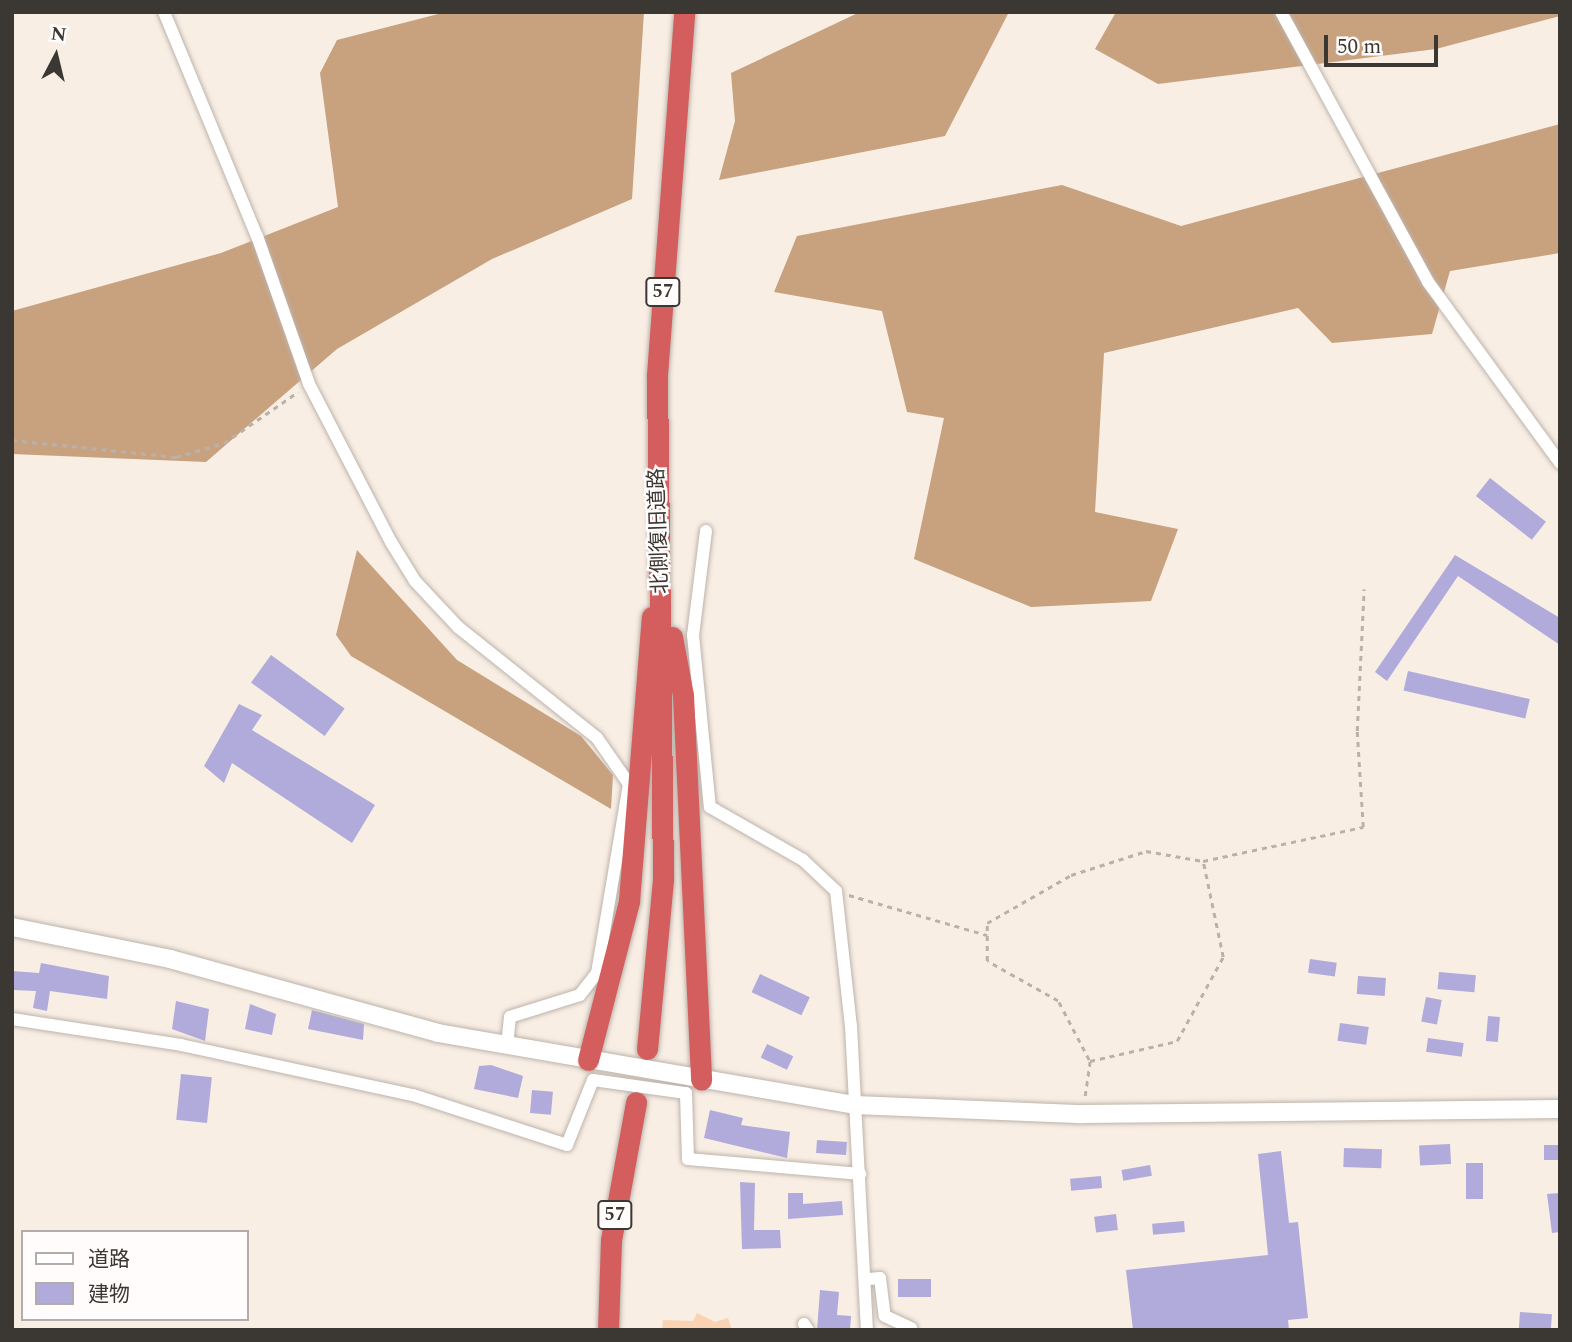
<!DOCTYPE html>
<html>
<head>
<meta charset="utf-8">
<style>
	body { margin:0 }
	#map { position:relative; width:1572px; height:1342px; overflow:hidden; background:#f8eee4; font-family:Spectral,"Noto Sans JP",serif }
	div>[style] { position:absolute }
	[style*='--x'] { left:calc(var(--x)*1px); top:calc(var(--y)*1px); width:calc(var(--w)*1px); rotate:calc(var(--a)*1deg) }
	.green>* { inset:0; background:#f9d3b2 }
	.forest>* { inset:0; background:#c8a17e }
	.building>* { inset:0; background:#b0abda; transform-origin:0 0 }
	.path>* { height:2.5px; margin-top:-1.25px; transform-origin:0; background:repeating-linear-gradient(90deg,#bab2aa 0 5px,transparent 0 10px) }
	.roads { filter:drop-shadow(0 0 2px #bdb3ab) drop-shadow(0 0 2px #bdb3ab) }
	.street>* { height:12px; margin:-6px; padding:0 6px; transform-origin:6px; border-radius:6px; background:#fff }
	.secondary>* { height:18px; margin:-9px; padding:0 9px; transform-origin:9px; border-radius:9px; background:#fff }
	.highway>* { height:21px; margin:-10.5px; padding:0 10.5px; transform-origin:10.5px; border-radius:10.5px; background:#d45d5d }
	span { translate:-50% -50%; white-space:nowrap; text-align:center; line-height:1.15; -webkit-text-stroke:5px #fffcfb; paint-order:stroke }
	.shield-label span { padding:2px 5px; background:#fffcfb; border:2px solid; border-radius:5px; -webkit-text-stroke-width:0 }
	.shield-label { font-size:19px; color:#3b3733; font-weight:700 }
	.street-label { font-size:21px; color:#3b3733 }
	.frame { position:absolute; inset:0; border:14px solid #3b3733; pointer-events:none }
	.legend { position:absolute; left:21px; top:1230px; width:228px; height:91px; box-sizing:border-box; background:#fffcfb; border:2px solid #b1adab; margin:0; padding:9px 12px; list-style:none; font-size:21px; color:#3b3733 }
	.legend li { display:flex; align-items:center; gap:14px; height:35px }
	.legend b { width:35px; border:2px solid #b1adab }
	.north { position:absolute; left:21px; top:21px; width:70px; height:70px; -webkit-text-stroke:5px #fffcfb; paint-order:stroke; rotate:7deg; font-size:19px; font-weight:700; line-height:28px; text-align:center; color:#3b3733 }
	.north::after { content:''; display:block; margin:auto; width:24px; height:32px; background:#3b3733; clip-path:polygon(50% 0,100% 100%,50% 72%,0 100%) }
	.scale { position:absolute; left:1324px; top:35px; width:114px; height:32px; box-sizing:border-box; border:4px solid #3b3733; border-top:0; padding-left:9px; font-size:21px; line-height:24px; white-space:nowrap; color:#3b3733; -webkit-text-stroke:5px #fffcfb; paint-order:stroke }
</style>
</head>
<body>
<div id="map">
	<div class="green">
		<div style="clip-path:polygon(697px 1313px,715px 1322px,728px 1318px,732px 1330px,662px 1330px,663px 1320px,693px 1321px)"></div>
	</div>
	<div class="forest">
		<div style="clip-path:polygon(446px 12px,644px 12px,632px 199px,492px 259px,337px 349px,206px 462px,12px 454px,12px 311px,221px 253px,338px 207px,320px 73px,337px 40px)"></div>
		<div style="clip-path:polygon(860px 12px,1009px 12px,945px 136px,719px 180px,735px 121px,731px 73px)"></div>
		<div style="clip-path:polygon(1116px 12px,1560px 12px,1560px 16px,1436px 49px,1158px 84px,1095px 49px)"></div>
		<div style="clip-path:polygon(1560px 124px,1560px 253px,1450px 271px,1432px 334px,1332px 343px,1298px 308px,1104px 353px,1095px 512px,1178px 529px,1151px 601px,1031px 607px,914px 559px,944px 418px,907px 412px,882px 311px,774px 292px,797px 236px,1062px 185px,1181px 226px)"></div>
		<div style="clip-path:polygon(357px 550px,457px 660px,581px 736px,613px 775px,611px 809px,351px 656px,336px 635px)"></div>
	</div>
	<div class="building">
		<div style="left:1490px;top:478px;width:71px;height:23px;rotate:38deg"></div>
		<div style="clip-path:polygon(1455px 555px,1560px 618px,1560px 645px,1458px 576px,1387px 681px,1375px 672px)"></div>
		<div style="left:271px;top:655px;width:91px;height:34px;rotate:36deg"></div>
		<div style="left:1408px;top:671px;width:125px;height:20px;rotate:13deg"></div>
		<div style="clip-path:polygon(239px 704px,262px 715px,252px 730px,375px 805px,352px 843px,232px 763px,224px 783px,204px 766px)"></div>
		<div style="left:1310px;top:959px;width:27px;height:14px;rotate:8deg"></div>
		<div style="clip-path:polygon(41px 963px,109px 976px,107px 999px,50px 991px,47px 1011px,33px 1008px,36px 991px,12px 990px,12px 971px,39px 973px)"></div>
		<div style="left:1439px;top:972px;width:37px;height:17px;rotate:5deg"></div>
		<div style="left:760px;top:974px;width:55px;height:20px;rotate:25deg"></div>
		<div style="left:1358px;top:976px;width:28px;height:18px;rotate:4deg"></div>
		<div style="left:1426px;top:997px;width:16px;height:25px;rotate:11deg"></div>
		<div style="clip-path:polygon(176px 1001px,209px 1009px,205px 1041px,172px 1029px)"></div>
		<div style="clip-path:polygon(250px 1004px,276px 1014px,272px 1035px,245px 1029px)"></div>
		<div style="clip-path:polygon(312px 1010px,364px 1024px,363px 1040px,308px 1029px)"></div>
		<div style="left:1488px;top:1016px;width:12px;height:25px;rotate:5deg"></div>
		<div style="left:1340px;top:1023px;width:29px;height:18px;rotate:8deg"></div>
		<div style="left:1428px;top:1038px;width:36px;height:14px;rotate:8deg"></div>
		<div style="left:767px;top:1044px;width:29px;height:15px;rotate:25deg"></div>
		<div style="clip-path:polygon(491px 1065px,523px 1076px,518px 1098px,474px 1089px,479px 1066px)"></div>
		<div style="left:181px;top:1074px;width:31px;height:46px;rotate:6deg"></div>
		<div style="left:532px;top:1090px;width:21px;height:23px;rotate:5deg"></div>
		<div style="clip-path:polygon(710px 1110px,743px 1118px,741px 1125px,790px 1132px,787px 1158px,704px 1138px)"></div>
		<div style="left:817px;top:1140px;width:30px;height:13px;rotate:4deg"></div>
		<div style="left:1450px;top:1144px;width:20px;height:31px;rotate:87deg"></div>
		<div style="left:1560px;top:1145px;width:15px;height:16px;rotate:90deg"></div>
		<div style="left:1344px;top:1148px;width:38px;height:19px;rotate:2deg"></div>
		<div style="clip-path:polygon(1281px 1151px,1289px 1223px,1298px 1222px,1308px 1318px,1288px 1320px,1289px 1330px,1133px 1330px,1126px 1270px,1268px 1255px,1258px 1154px)"></div>
		<div style="left:1466px;top:1163px;width:17px;height:36px"></div>
		<div style="left:1150px;top:1165px;width:11px;height:29px;rotate:80deg"></div>
		<div style="left:1101px;top:1176px;width:12px;height:31px;rotate:85deg"></div>
		<div style="clip-path:polygon(740px 1182px,755px 1183px,754px 1230px,780px 1230px,781px 1248px,742px 1249px)"></div>
		<div style="clip-path:polygon(788px 1193px,803px 1193px,803px 1204px,842px 1201px,843px 1215px,788px 1219px)"></div>
		<div style="clip-path:polygon(1560px 1193px,1560px 1232px,1552px 1233px,1547px 1194px)"></div>
		<div style="left:1116px;top:1214px;width:16px;height:22px;rotate:83deg"></div>
		<div style="left:1184px;top:1221px;width:11px;height:32px;rotate:85deg"></div>
		<div style="left:898px;top:1279px;width:33px;height:18px"></div>
		<div style="clip-path:polygon(820px 1290px,839px 1292px,837px 1315px,851px 1316px,850px 1330px,817px 1330px)"></div>
		<div style="left:1520px;top:1312px;width:32px;height:18px;rotate:4deg"></div>
	</div>
	<div class="path">
		<div style="--x:12;--y:440;--w:165;--a:5.9"></div>
		<div style="--x:176;--y:457;--w:50;--a:-16.3"></div>
		<div style="--x:224;--y:443;--w:90;--a:-34.6"></div>
		<div style="--x:849;--y:895;--w:144;--a:16.2"></div>
		<div style="--x:1089;--y:1060;--w:67;--a:-117.7"></div>
		<div style="--x:1058;--y:1001;--w:81;--a:-150.6"></div>
		<div style="--x:987;--y:961;--w:38;--a:-90"></div>
		<div style="--x:987;--y:923;--w:97;--a:-29.7"></div>
		<div style="--x:1071;--y:875;--w:79;--a:-17.7"></div>
		<div style="--x:1146;--y:851;--w:58;--a:10"></div>
		<div style="--x:1085;--y:1096;--w:35;--a:-82"></div>
		<div style="--x:1090;--y:1061;--w:89;--a:-12.9"></div>
		<div style="--x:1177;--y:1041;--w:96;--a:-61.3"></div>
		<div style="--x:1223;--y:957;--w:98;--a:-101.8"></div>
		<div style="--x:1203;--y:861;--w:164;--a:-12"></div>
		<div style="--x:1363;--y:827;--w:96;--a:-93.6"></div>
		<div style="--x:1357;--y:731;--w:142;--a:-87.2"></div>
	</div>
	<div class="roads">
		<div class="street">
			<div style="--x:164;--y:12;--w:243;--a:67.5"></div>
			<div style="--x:257;--y:236;--w:157;--a:70.6"></div>
			<div style="--x:309;--y:384;--w:178;--a:62.6"></div>
			<div style="--x:391;--y:542;--w:46;--a:58.4"></div>
			<div style="--x:415;--y:581;--w:63;--a:46.9"></div>
			<div style="--x:458;--y:627;--w:178;--a:38.6"></div>
			<div style="--x:597;--y:738;--w:56;--a:55.2"></div>
			<div style="--x:629;--y:784;--w:192;--a:99.6"></div>
			<div style="--x:597;--y:973;--w:28;--a:128"></div>
			<div style="--x:580;--y:995;--w:73;--a:162.6"></div>
			<div style="--x:510;--y:1017;--w:29;--a:96"></div>
			<div style="--x:1281;--y:12;--w:307;--a:61.4"></div>
			<div style="--x:1428;--y:282;--w:224;--a:53.9"></div>
			<div style="--x:706;--y:531;--w:105;--a:97.1"></div>
			<div style="--x:693;--y:635;--w:173;--a:84.4"></div>
			<div style="--x:710;--y:807;--w:107;--a:29.7"></div>
			<div style="--x:803;--y:860;--w:45;--a:43.2"></div>
			<div style="--x:836;--y:891;--w:136;--a:83.7"></div>
			<div style="--x:851;--y:1026;--w:304;--a:87"></div>
			<div style="--x:12;--y:1019;--w:171;--a:8.7"></div>
			<div style="--x:181;--y:1045;--w:237;--a:12.2"></div>
			<div style="--x:413;--y:1095;--w:162;--a:18"></div>
			<div style="--x:567;--y:1145;--w:70;--a:-68.2"></div>
			<div style="--x:593;--y:1080;--w:94;--a:8"></div>
			<div style="--x:686;--y:1093;--w:66;--a:88.3"></div>
			<div style="--x:688;--y:1159;--w:173;--a:5"></div>
			<div style="--x:869;--y:1279;--w:11;--a:-5"></div>
			<div style="--x:880;--y:1278;--w:38;--a:83"></div>
			<div style="--x:885;--y:1316;--w:29;--a:25"></div>
			<div style="--x:804;--y:1324;--w:7;--a:56"></div>
		</div>
		<div class="secondary">
			<div style="--x:12;--y:927;--w:161;--a:11.4"></div>
			<div style="--x:170;--y:959;--w:278;--a:15.4"></div>
			<div style="--x:438;--y:1033;--w:423;--a:9.8"></div>
			<div style="--x:855;--y:1105;--w:228;--a:2.3"></div>
			<div style="--x:1083;--y:1114;--w:477;--a:-0.6"></div>
		</div>
		<div class="highway">
			<div style="--x:672;--y:637;--w:59;--a:79.3"></div>
			<div style="--x:683;--y:695;--w:385;--a:87.3"></div>
			<div style="--x:647;--y:1049;--w:170;--a:-84.6"></div>
			<div style="--x:663;--y:880;--w:505;--a:-90.68"></div>
			<div style="--x:657;--y:375;--w:364;--a:-85.7"></div>
			<div style="--x:588;--y:1060;--w:164;--a:-75.5"></div>
			<div style="--x:629;--y:901;--w:285;--a:-85.4"></div>
			<div style="--x:608;--y:1330;--w:90;--a:-88.1"></div>
			<div style="--x:611;--y:1240;--w:140;--a:-79.7"></div>
		</div>
	</div>
	<div class="shield-label">
		<span style="left:663px;top:292px">57</span>
		<span style="left:615px;top:1215px">57</span>
	</div>
	<div class="street-label">
		<span style="left:659px;top:531px;rotate:-92deg">北側復旧道路</span>
	</div>
	<div class="frame"></div>
	<ul class="legend">
	<li><b style="height:9px;background:#fff"></b>道路</li>
	<li><b style="height:19px;background:#b0abda"></b>建物</li>
	</ul>
	<div class="north">N</div>
	<div class="scale">50 m</div>
</div>
</body>
</html>
